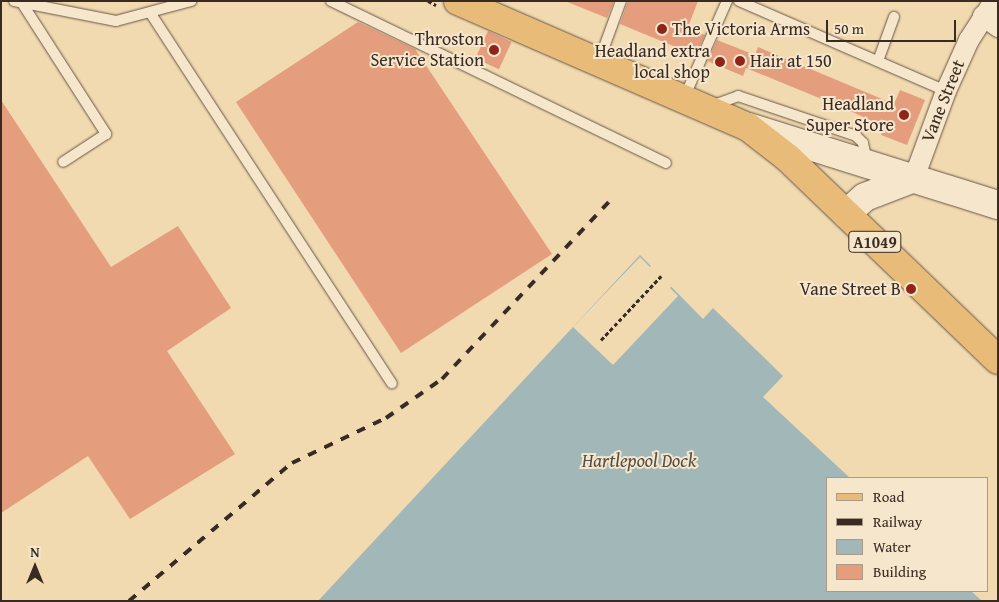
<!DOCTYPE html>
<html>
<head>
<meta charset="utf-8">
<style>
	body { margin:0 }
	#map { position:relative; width:999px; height:602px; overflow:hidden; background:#f1d9b0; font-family:"Gentium Book Plus",serif }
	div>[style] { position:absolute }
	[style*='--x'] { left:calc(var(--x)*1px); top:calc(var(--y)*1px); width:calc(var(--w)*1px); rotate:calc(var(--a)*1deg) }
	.water>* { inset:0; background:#a1b7b8 }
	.pier>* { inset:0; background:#f1d9b0 }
	.building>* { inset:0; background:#e49d7d; transform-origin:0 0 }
	.path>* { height:3px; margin-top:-1.5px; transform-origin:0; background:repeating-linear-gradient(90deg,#392b23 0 4px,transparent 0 6.5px) }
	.roads { filter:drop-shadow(0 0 1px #675646) drop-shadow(0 0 1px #675646) }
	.lane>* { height:10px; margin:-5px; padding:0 5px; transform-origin:5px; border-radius:5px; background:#f6e6cc }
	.street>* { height:20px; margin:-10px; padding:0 10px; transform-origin:10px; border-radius:10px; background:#f6e6cc }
	.secondary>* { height:28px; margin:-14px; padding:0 14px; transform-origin:14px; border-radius:14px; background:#f6e6cc }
	.primary>* { height:28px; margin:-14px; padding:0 14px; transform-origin:14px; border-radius:14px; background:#e8bc78 }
	.rail>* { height:4px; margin-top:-2px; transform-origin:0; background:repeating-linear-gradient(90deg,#392b23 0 9px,transparent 0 18px) }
	.dots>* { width:14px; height:14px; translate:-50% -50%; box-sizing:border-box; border:2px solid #f6e6cc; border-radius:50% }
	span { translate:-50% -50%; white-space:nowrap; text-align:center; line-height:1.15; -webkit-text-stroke:4px #f6e6cc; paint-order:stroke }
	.shield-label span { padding:1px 4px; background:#f6e6cc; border:1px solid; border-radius:4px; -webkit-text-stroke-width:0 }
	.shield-label { font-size:16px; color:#392b23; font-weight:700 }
	.poi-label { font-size:18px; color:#392b23 }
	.left { translate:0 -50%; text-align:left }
	.right { translate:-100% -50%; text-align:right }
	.street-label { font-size:18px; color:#392b23 }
	.water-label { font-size:19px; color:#534e48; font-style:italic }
	.frame { position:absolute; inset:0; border:2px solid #392b23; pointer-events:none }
	.legend { position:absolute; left:826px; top:477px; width:162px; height:115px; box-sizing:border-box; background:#f6e6cc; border:1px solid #aa9b88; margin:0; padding:6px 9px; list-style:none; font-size:15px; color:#392b23 }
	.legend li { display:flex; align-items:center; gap:10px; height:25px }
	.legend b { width:25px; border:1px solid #aa9b88 }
	.north { position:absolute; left:10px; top:542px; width:50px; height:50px; -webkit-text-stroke:4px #f6e6cc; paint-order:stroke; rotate:0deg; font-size:14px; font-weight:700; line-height:20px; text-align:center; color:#392b23 }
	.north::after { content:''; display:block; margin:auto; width:18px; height:22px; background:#392b23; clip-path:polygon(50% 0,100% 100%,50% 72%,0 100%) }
	.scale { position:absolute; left:826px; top:20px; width:130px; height:22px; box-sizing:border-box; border:2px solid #392b23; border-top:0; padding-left:6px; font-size:15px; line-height:18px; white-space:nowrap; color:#392b23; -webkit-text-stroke:4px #f6e6cc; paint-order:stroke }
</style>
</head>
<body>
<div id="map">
	<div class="water">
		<div style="clip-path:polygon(640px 255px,703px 319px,713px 308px,783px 376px,763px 397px,850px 478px,828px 478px,828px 591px,971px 591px,982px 601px,318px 601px)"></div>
	</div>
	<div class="pier">
		<div style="clip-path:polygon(640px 257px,650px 267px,652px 264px,673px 285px,670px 288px,678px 296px,613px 365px,573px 327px)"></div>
	</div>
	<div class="building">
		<div style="clip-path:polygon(565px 1px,614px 1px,607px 18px)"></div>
		<div style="clip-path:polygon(628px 1px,698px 1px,688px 27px,705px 35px,695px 55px,620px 24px)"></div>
		<div style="clip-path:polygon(358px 22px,415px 49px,552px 254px,401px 353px,236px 102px)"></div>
		<div style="left:488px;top:31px;width:26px;height:30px;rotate:25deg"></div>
		<div style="clip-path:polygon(717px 40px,755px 55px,758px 47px,894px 104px,900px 90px,925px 100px,907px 145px,881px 135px,885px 127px,846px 109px,746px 68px,743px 76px,712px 63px,708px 61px)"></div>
		<div style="clip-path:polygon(1px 100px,111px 267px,178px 226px,231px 308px,167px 351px,235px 454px,130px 519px,88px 456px,1px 513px)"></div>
	</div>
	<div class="path">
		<div style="--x:428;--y:1;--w:9;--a:27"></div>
		<div style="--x:601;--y:340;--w:88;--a:-46.8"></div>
	</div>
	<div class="roads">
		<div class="lane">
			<div style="--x:14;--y:1;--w:104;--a:11.1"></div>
			<div style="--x:116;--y:21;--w:78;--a:-14.9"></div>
			<div style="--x:331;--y:1;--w:372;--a:25.8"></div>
			<div style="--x:739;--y:1;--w:226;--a:23.5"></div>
			<div style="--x:22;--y:3;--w:156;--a:57.3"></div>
			<div style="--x:106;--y:134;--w:51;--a:146.9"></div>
			<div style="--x:151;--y:14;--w:441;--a:56.9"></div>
			<div style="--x:599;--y:61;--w:64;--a:-69.9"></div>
			<div style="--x:878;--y:61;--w:47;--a:-70"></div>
			<div style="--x:684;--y:98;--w:106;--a:-66.1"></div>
			<div style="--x:711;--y:106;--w:29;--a:-20"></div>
			<div style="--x:738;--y:96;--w:125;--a:18.7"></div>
			<div style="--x:856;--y:136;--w:10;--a:45"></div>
			<div style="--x:863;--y:143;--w:19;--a:78"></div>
		</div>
		<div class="street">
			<div style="--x:983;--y:16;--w:19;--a:36"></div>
			<div style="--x:914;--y:178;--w:93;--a:-69.8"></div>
			<div style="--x:946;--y:91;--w:56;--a:-65.7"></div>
			<div style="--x:969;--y:40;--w:46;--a:-57.3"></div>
		</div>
		<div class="secondary">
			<div style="--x:749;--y:127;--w:261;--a:17.4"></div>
			<div style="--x:846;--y:214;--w:25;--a:-42"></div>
			<div style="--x:865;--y:197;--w:53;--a:-21.2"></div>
		</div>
		<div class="primary">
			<div style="--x:458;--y:1;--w:316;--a:23.5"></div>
			<div style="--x:748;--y:127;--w:51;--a:37.8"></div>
			<div style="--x:788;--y:158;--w:291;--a:43.9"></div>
		</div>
	</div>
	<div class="rail">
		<div style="--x:129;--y:601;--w:214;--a:-40.3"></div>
		<div style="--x:292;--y:463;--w:104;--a:-25.6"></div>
		<div style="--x:386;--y:418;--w:68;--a:-34.9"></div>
		<div style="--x:442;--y:379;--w:245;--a:-46.7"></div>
	</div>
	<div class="dots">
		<div style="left:662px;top:29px;background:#8f2418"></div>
		<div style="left:494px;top:50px;background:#8f2418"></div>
		<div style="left:740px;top:61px;background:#8f2418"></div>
		<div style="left:720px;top:62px;background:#8f2418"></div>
		<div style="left:904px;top:115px;background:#8f2418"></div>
		<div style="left:911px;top:289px;background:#8f2418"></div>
	</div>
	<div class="shield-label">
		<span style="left:875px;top:242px">A1049</span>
	</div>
	<div class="poi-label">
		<span class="left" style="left:672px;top:29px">The Victoria Arms</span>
		<span class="right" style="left:484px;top:50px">Throston<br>Service Station</span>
		<span class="right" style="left:710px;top:62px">Headland extra<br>local shop</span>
		<span class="left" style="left:750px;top:61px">Hair at 150</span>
		<span class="right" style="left:894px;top:115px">Headland<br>Super Store</span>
		<span class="right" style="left:901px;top:289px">Vane Street B</span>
	</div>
	<div class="street-label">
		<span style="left:943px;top:101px;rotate:-68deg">Vane Street</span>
	</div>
	<div class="water-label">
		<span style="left:639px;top:461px">Hartlepool Dock</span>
	</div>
	<div class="frame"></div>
	<ul class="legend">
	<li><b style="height:6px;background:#e8bc78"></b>Road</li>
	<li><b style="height:6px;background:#392b23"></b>Railway</li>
	<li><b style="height:14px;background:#a1b7b8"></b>Water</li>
	<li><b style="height:14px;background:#e49d7d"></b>Building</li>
	</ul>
	<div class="north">N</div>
	<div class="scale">50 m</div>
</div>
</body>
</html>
